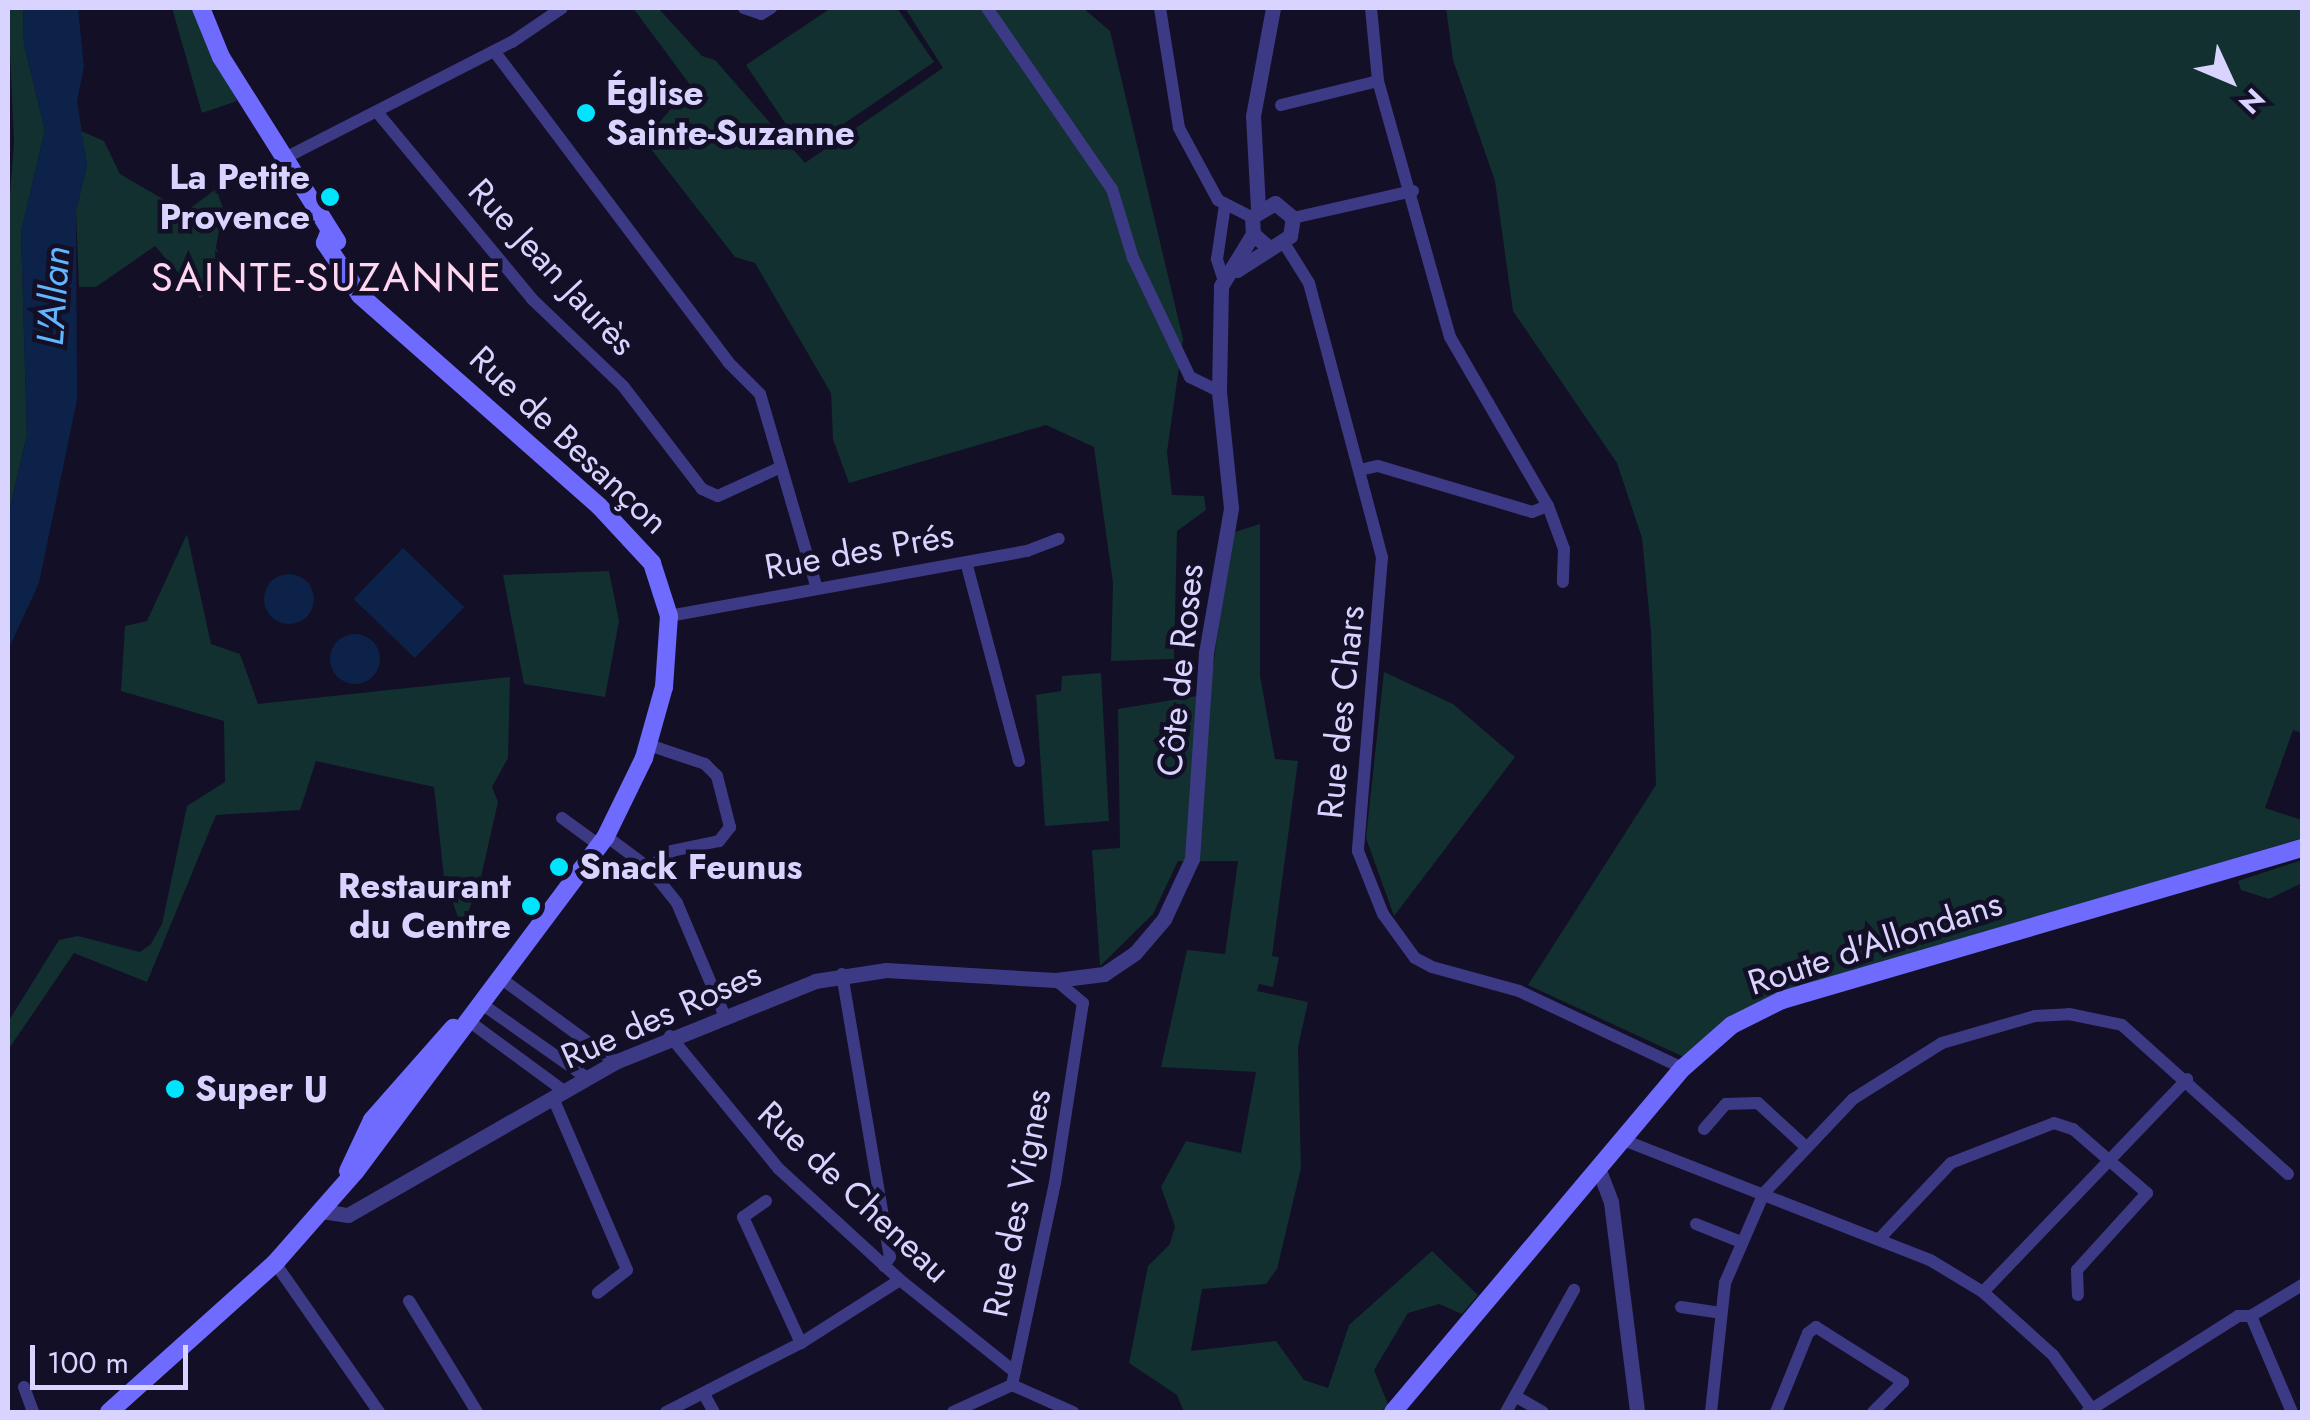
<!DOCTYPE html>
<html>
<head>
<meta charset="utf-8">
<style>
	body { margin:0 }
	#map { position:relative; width:2310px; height:1420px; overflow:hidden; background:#130f26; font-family:Jost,sans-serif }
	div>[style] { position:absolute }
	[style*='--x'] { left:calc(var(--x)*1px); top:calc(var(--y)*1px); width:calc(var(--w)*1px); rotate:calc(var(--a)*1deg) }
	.green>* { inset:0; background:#12302f }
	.water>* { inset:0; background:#0c2248; transform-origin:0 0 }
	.round { border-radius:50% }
	.minor>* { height:12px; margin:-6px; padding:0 6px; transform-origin:6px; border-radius:6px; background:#3d3a85 }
	.tertiary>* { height:15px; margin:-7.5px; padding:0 7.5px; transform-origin:7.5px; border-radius:7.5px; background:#3d3a85 }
	.secondary>* { height:18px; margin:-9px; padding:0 9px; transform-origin:9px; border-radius:9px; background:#6f6bff }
	.dots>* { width:28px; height:28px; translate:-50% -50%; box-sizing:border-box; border:5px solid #130f26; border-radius:50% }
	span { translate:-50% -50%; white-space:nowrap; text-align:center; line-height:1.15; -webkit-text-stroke:9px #130f26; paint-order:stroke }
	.poi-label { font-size:35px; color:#d9d4ff; font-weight:700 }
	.left { translate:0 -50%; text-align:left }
	.right { translate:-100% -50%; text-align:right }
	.street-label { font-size:35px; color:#d9d4ff }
	.water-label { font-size:38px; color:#62b6ff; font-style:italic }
	.quarter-label { font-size:40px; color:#ffd6f0; letter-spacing:2.5px }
	.frame { position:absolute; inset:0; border:10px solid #d9d4ff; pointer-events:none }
	.north { position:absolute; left:2180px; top:30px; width:100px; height:100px; -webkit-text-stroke:8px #130f26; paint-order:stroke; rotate:134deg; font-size:28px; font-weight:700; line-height:40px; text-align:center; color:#d9d4ff }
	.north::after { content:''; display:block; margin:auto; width:35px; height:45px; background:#d9d4ff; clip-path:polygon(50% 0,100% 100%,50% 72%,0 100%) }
	.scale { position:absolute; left:30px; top:1345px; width:158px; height:45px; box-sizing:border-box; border:5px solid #d9d4ff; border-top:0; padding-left:12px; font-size:30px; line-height:35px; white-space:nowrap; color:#d9d4ff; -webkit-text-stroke:8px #130f26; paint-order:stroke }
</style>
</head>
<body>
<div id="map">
	<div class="green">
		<div style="clip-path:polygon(8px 8px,23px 8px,24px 45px,45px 130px,21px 232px,27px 435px,8px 516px,8px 222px,14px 142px)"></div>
		<div style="clip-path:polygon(172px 8px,194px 8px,237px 101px,202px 113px)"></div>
		<div style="clip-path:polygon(633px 8px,658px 8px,702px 56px,715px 60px,805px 163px,943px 68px,905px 8px,1083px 8px,1110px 31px,1183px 339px,1167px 452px,1172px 495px,1204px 496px,1206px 510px,1177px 531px,1174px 659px,1111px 661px,1113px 583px,1094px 447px,1046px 425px,849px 483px,833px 439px,831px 393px,755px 263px,735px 257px,644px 140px,691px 86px)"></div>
		<div style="clip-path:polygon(831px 8px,897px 8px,934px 62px,804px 151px,746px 65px)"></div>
		<div style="clip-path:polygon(1446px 8px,2302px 8px,2302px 733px,2293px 730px,2265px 808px,2302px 820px,2302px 838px,1773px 996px,1684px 1057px,1528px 985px,1656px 785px,1651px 632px,1642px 538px,1617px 463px,1513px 311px,1495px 181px,1453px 60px)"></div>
		<div style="clip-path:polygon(81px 131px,104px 141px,120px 174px,185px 212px,216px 189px,223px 208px,216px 247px,226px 278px,200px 298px,155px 246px,96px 287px,79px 287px,76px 211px,87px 165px)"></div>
		<div style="clip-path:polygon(1260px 524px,1260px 676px,1275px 759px,1298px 761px,1272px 956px,1279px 957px,1273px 987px,1259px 984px,1257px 991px,1308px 1002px,1298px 1047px,1301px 1168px,1277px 1269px,1266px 1284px,1202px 1289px,1191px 1351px,1276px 1341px,1304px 1380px,1328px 1388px,1349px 1325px,1432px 1251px,1478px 1295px,1462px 1314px,1439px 1304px,1408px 1313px,1374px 1370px,1388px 1404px,1381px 1412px,1184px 1412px,1177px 1395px,1129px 1363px,1148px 1266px,1170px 1244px,1175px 1226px,1161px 1187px,1186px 1141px,1241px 1153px,1256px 1072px,1161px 1067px,1187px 950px,1225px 954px,1238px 861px,1178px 861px,1153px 914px,1100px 966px,1092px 850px,1120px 848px,1118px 709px,1209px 694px,1232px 533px)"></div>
		<div style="clip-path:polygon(187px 534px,211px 644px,240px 654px,258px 704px,510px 677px,508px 758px,492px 787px,498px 802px,481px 877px,462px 929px,444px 877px,434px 787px,316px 761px,300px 810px,216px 815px,147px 982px,74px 953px,8px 1050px,8px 1022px,59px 940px,78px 936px,140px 952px,151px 944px,162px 924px,187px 806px,225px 782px,224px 721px,121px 691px,125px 626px,147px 621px)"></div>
		<div style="clip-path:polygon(609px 571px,619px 621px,605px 697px,524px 684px,503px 575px)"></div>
		<div style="clip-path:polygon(1384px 672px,1453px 704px,1515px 757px,1394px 916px,1366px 838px)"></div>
		<div style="clip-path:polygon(1101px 673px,1109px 821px,1045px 826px,1036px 695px,1061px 691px,1062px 676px)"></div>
		<div style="clip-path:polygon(2302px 860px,2302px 883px,2269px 899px,2241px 890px,2238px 881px)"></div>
	</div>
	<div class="water">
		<div style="clip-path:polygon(23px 8px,78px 8px,84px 67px,77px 101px,87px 165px,76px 211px,77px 400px,39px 583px,8px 650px,8px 516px,27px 435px,21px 232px,45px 130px,24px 45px)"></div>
		<div style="left:403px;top:548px;width:85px;height:71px;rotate:44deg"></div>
		<div class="round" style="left:264px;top:574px;width:50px;height:50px"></div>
		<div class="round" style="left:330px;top:634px;width:50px;height:50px"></div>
	</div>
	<div class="minor">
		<div style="--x:744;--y:8;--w:18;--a:19"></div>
		<div style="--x:761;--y:14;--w:12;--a:-31"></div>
		<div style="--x:987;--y:8;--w:220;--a:55.4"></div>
		<div style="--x:1112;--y:189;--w:72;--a:73.1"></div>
		<div style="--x:1133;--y:258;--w:132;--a:64.4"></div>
		<div style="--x:1190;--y:377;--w:32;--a:26"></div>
		<div style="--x:1160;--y:8;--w:121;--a:81"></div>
		<div style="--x:1179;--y:128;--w:82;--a:61.6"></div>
		<div style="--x:1218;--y:200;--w:38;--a:27"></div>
		<div style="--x:1371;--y:8;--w:73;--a:84.5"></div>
		<div style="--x:1378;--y:81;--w:266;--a:74.3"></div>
		<div style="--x:1450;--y:337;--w:195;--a:59.9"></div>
		<div style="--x:1548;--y:506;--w:46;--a:69.6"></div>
		<div style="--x:1564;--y:549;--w:33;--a:92"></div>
		<div style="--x:494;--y:51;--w:389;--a:53"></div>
		<div style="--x:728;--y:362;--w:45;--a:45"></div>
		<div style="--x:760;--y:394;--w:203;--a:73.7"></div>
		<div style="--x:1281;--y:105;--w:100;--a:-13.9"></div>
		<div style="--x:377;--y:112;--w:243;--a:50.3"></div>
		<div style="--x:532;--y:299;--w:126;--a:43.7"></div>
		<div style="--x:623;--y:386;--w:130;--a:52.5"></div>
		<div style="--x:702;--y:489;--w:17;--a:24"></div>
		<div style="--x:718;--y:496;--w:69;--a:-24.7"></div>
		<div style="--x:283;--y:159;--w:257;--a:-27.1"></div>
		<div style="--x:512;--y:42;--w:60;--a:-34.2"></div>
		<div style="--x:1293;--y:218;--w:123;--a:-12.7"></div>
		<div style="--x:1284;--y:243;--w:47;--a:58"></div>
		<div style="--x:1309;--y:283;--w:284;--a:75.1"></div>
		<div style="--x:1382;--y:557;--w:295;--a:94.7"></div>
		<div style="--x:1358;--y:851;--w:68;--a:68.4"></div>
		<div style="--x:1383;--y:914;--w:54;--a:54"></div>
		<div style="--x:1415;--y:958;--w:19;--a:28"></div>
		<div style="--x:1432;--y:967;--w:90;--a:15.4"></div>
		<div style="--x:1519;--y:991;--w:181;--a:25.2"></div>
		<div style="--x:1223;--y:278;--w:20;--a:-108"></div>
		<div style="--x:1217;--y:259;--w:55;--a:-81.6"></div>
		<div style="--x:1360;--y:470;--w:18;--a:-13"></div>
		<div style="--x:1378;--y:466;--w:161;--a:16.6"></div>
		<div style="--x:1532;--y:512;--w:17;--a:-21"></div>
		<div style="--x:966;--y:562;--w:206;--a:75.1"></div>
		<div style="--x:669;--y:616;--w:364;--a:-10.3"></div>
		<div style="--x:1027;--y:551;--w:34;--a:-21"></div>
		<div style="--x:649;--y:745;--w:59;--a:18.7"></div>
		<div style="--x:705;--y:764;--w:17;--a:45"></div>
		<div style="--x:717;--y:776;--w:53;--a:75.7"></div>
		<div style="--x:730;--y:827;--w:18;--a:128"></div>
		<div style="--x:719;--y:841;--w:48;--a:168"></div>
		<div style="--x:672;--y:851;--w:29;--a:144"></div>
		<div style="--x:562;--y:818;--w:46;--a:36.1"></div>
		<div style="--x:606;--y:836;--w:54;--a:36.7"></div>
		<div style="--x:649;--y:868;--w:45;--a:51.3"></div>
		<div style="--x:677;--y:903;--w:121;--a:67.1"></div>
		<div style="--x:842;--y:974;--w:287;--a:80.4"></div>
		<div style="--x:890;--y:1257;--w:11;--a:124"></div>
		<div style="--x:499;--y:977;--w:144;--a:36.2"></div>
		<div style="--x:479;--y:1002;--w:132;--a:35.1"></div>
		<div style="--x:466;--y:1019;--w:122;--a:36.3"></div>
		<div style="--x:670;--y:1036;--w:172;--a:50.7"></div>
		<div style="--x:779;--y:1169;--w:164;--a:42.5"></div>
		<div style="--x:900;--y:1280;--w:147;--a:38.7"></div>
		<div style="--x:553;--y:1098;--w:187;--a:66.7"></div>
		<div style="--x:627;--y:1270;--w:37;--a:142"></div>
		<div style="--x:1704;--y:1129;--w:33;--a:-49"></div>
		<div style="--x:1726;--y:1104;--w:32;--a:-2"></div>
		<div style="--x:1758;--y:1103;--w:64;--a:42.5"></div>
		<div style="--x:1626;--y:1141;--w:326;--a:21.4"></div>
		<div style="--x:1930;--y:1260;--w:62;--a:31.1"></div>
		<div style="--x:1983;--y:1292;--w:94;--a:42"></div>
		<div style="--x:2053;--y:1355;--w:70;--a:54.3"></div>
		<div style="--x:766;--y:1201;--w:28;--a:145"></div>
		<div style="--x:743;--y:1217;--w:139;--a:65.3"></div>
		<div style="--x:1696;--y:1224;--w:48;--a:21.8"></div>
		<div style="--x:1881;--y:1237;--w:102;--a:-46.6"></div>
		<div style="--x:1951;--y:1163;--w:110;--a:-21.2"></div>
		<div style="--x:2054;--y:1123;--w:20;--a:18"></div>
		<div style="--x:2073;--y:1129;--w:98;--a:40.9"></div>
		<div style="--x:2147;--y:1193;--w:104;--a:132.3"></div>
		<div style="--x:2077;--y:1270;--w:25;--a:88"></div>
		<div style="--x:275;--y:1263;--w:182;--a:55.1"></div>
		<div style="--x:1983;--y:1292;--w:295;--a:-46.2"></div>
		<div style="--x:409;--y:1301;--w:130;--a:58.5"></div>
		<div style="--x:1681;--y:1307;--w:40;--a:8.5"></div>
		<div style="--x:2251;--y:1316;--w:104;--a:66.9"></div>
		<div style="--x:1012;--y:1385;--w:67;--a:23.9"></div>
		<div style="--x:24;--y:1387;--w:27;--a:70"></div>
		<div style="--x:705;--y:1396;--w:18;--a:61"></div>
		<div style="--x:1515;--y:1396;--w:32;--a:30"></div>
		<div style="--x:666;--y:1412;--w:152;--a:-27.1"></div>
		<div style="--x:801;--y:1343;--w:117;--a:-32.5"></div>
		<div style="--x:953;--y:1412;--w:65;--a:-24.6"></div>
		<div style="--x:1012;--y:1385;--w:207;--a:-78"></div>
		<div style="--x:1055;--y:1183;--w:182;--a:-81.2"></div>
		<div style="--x:1083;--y:1003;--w:35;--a:-140"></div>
		<div style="--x:1506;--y:1412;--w:140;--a:-60.9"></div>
		<div style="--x:1711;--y:1412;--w:130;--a:-83.8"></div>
		<div style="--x:1725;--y:1283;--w:98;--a:-66.6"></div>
		<div style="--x:1764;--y:1193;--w:129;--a:-46.6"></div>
		<div style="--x:1853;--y:1099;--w:105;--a:-32.2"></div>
		<div style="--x:1942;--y:1043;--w:97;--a:-16.2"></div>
		<div style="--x:2035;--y:1016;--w:34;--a:-3"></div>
		<div style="--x:2069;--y:1014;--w:54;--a:11.7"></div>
		<div style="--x:2122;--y:1025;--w:223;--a:41.9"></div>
		<div style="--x:1776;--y:1412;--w:85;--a:-67.9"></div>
		<div style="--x:1808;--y:1333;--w:10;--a:-37"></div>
		<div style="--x:1816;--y:1327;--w:103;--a:32.3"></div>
		<div style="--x:1903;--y:1382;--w:42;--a:135"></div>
		<div style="--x:2087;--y:1412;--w:179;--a:-32.4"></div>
		<div style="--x:2238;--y:1316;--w:13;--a:0"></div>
		<div style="--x:2251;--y:1316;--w:60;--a:-31.3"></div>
	</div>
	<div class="tertiary">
		<div style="--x:1258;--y:208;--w:92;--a:-93.1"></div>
		<div style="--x:1253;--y:116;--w:110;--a:-79.5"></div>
		<div style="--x:1237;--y:270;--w:63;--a:-32.7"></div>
		<div style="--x:1290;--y:236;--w:18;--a:-81"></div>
		<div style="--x:1293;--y:218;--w:23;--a:-140"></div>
		<div style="--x:1275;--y:203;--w:27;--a:149"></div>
		<div style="--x:1252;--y:217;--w:17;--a:87"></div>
		<div style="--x:1253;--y:234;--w:18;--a:41"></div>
		<div style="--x:1600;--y:1173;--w:31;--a:69"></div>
		<div style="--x:1611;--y:1202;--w:212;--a:82.9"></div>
		<div style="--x:322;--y:1211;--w:26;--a:9"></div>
		<div style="--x:348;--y:1215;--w:308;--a:-29.8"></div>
		<div style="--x:615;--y:1062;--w:216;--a:-22"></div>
		<div style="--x:815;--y:981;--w:72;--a:-8.8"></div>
		<div style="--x:886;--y:970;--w:170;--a:3.4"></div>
		<div style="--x:1056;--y:980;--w:48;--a:-7.1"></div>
		<div style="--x:1104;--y:974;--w:37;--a:-34"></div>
		<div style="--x:1135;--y:953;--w:45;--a:-49.5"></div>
		<div style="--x:1164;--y:919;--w:66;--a:-65"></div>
		<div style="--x:1192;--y:859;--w:206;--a:-86.1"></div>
		<div style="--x:1206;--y:653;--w:147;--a:-80.2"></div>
		<div style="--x:1231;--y:508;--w:118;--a:-95.9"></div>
		<div style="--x:1219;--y:391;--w:105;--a:-88.9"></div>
		<div style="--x:1221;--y:286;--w:61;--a:-58.4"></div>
	</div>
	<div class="secondary">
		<div style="--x:201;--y:8;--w:53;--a:67.8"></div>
		<div style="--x:221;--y:57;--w:218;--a:57.8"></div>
		<div style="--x:348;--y:1171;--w:56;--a:-64.8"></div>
		<div style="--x:372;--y:1120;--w:123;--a:-48.6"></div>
		<div style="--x:109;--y:1412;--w:223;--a:-41.9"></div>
		<div style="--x:275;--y:1263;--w:121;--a:-48.7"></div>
		<div style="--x:355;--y:1172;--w:419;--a:-53.2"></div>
		<div style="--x:606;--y:836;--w:87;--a:-64"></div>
		<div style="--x:644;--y:758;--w:74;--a:-74.3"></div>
		<div style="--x:664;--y:687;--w:71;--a:-86"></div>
		<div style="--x:669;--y:616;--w:56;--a:-107.8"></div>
		<div style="--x:652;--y:563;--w:78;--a:-132.9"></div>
		<div style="--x:599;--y:506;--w:319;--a:-138.6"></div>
		<div style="--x:360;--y:295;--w:63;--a:-123.9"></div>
		<div style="--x:325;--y:243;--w:9;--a:-69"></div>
		<div style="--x:1393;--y:1412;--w:450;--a:-49.9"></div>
		<div style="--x:1683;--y:1068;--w:65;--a:-41.3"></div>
		<div style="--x:1732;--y:1025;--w:56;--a:-26.6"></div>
		<div style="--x:1782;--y:1000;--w:542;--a:-16.29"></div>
	</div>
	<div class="dots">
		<div style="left:586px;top:113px;background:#00e5ff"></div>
		<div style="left:330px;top:197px;background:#00e5ff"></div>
		<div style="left:559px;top:867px;background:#00e5ff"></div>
		<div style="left:531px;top:906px;background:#00e5ff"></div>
		<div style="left:175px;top:1089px;background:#00e5ff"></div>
	</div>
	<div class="poi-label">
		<span class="left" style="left:606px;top:113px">Église<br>Sainte-Suzanne</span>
		<span class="right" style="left:310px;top:197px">La Petite<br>Provence</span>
		<span class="left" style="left:579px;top:867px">Snack Feunus</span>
		<span class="right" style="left:511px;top:906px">Restaurant<br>du Centre</span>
		<span class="left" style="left:195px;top:1089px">Super U</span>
	</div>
	<div class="street-label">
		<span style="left:552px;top:267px;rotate:47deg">Rue Jean Jaurès</span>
		<span style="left:569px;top:440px;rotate:43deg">Rue de Besançon</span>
		<span style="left:859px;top:551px;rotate:-10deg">Rue des Prés</span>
		<span style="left:1180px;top:670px;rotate:-84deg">Côte de Roses</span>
		<span style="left:1341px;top:712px;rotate:-84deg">Rue des Chars</span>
		<span style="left:1875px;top:943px;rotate:-18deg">Route d'Allondans</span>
		<span style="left:661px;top:1015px;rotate:-24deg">Rue des Roses</span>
		<span style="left:854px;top:1192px;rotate:43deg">Rue de Cheneau</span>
		<span style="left:1017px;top:1203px;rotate:-79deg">Rue des Vignes</span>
	</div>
	<div class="water-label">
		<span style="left:53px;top:296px;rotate:-86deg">L'Allan</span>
	</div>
	<div class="quarter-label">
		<span style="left:327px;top:277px">SAINTE-SUZANNE</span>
	</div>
	<div class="frame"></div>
	<div class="north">N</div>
	<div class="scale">100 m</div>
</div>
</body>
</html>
